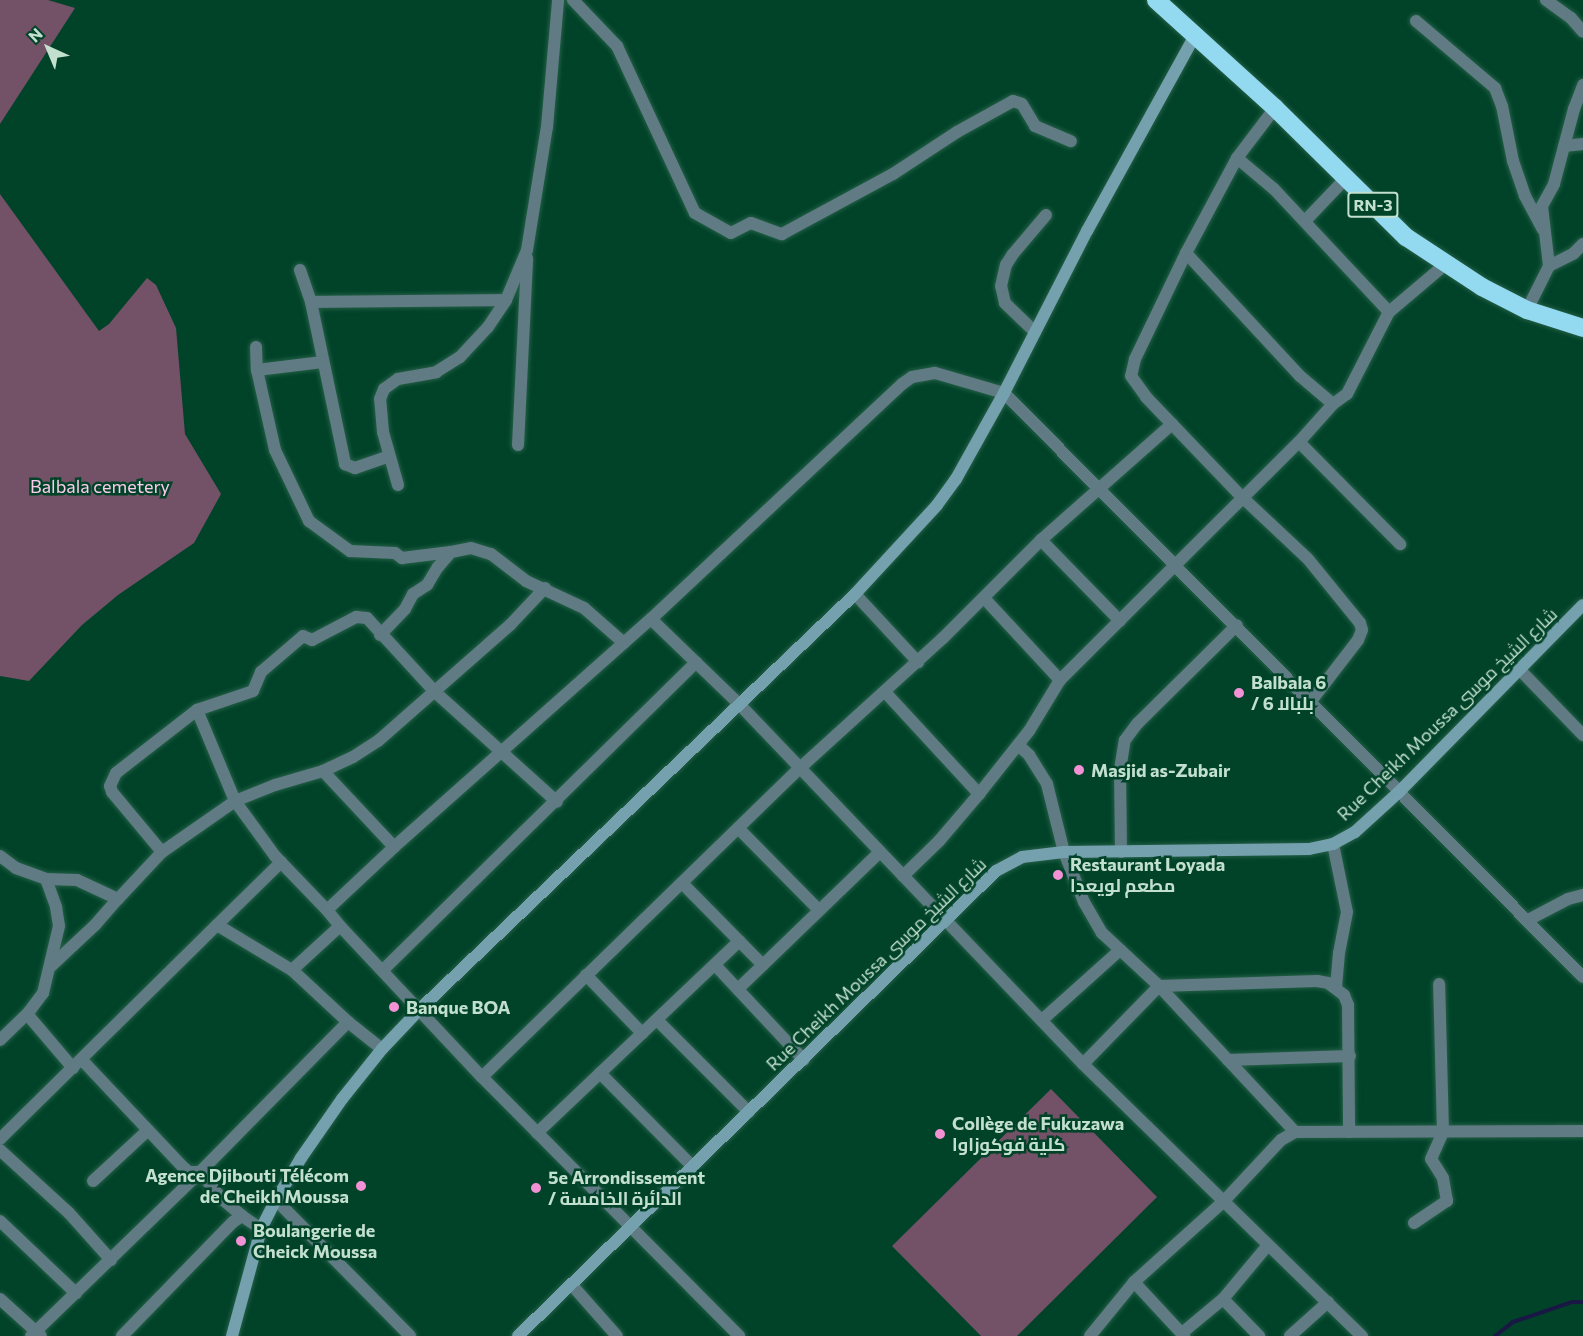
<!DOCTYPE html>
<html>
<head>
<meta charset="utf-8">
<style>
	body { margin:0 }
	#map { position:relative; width:1583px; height:1336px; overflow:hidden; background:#014329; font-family:Commissioner,Cairo,sans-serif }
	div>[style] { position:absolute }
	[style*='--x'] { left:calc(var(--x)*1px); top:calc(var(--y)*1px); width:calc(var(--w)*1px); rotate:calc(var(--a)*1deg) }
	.green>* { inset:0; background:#735167 }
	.stream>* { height:4px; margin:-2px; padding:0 2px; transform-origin:2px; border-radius:2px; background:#191845 }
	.roads { filter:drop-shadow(0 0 2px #245f47) drop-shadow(0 0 2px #245f47) }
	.street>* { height:12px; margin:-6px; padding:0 6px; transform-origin:6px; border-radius:6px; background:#607b84 }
	.secondary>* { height:12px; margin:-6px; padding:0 6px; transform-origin:6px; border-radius:6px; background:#75a1af }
	.highway>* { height:18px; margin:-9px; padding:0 9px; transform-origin:9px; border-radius:9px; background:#93d9ef }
	.dots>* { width:16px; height:16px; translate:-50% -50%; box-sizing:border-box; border:3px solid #014329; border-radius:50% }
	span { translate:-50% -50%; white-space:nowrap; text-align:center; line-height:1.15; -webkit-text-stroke:5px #014329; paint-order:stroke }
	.shield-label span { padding:2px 4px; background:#014329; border:2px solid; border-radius:4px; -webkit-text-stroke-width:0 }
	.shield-label { font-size:16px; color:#c3e0cf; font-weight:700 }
	.park-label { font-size:18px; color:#fccceb }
	.poi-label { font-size:18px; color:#c3e0cf; font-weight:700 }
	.left { translate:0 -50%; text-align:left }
	.right { translate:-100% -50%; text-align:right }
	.street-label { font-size:18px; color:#c3e0cf }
	.north { position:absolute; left:18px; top:18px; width:60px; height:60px; -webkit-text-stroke:4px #014329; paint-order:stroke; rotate:316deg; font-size:16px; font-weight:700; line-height:24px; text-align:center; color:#c3e0cf }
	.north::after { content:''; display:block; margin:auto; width:21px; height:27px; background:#c3e0cf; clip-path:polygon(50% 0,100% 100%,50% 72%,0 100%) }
</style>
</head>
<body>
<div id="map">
	<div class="green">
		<div style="clip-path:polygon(0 0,48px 0,75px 8px,0 124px)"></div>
		<div style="clip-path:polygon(0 194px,99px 331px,109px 324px,147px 278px,156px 285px,176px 328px,185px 434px,221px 494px,194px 543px,118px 595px,82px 625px,29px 681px,0 676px)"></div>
		<div style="clip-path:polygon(1051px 1089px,1157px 1197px,1017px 1336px,981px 1336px,892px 1246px)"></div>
	</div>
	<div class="stream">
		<div style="--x:1495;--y:1336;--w:23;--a:-38"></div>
		<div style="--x:1513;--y:1322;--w:62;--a:-18.7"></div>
		<div style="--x:1572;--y:1302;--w:11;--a:0"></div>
	</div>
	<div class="roads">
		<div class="street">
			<div style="--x:573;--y:0;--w:64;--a:46.3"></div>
			<div style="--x:617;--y:46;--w:184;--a:65"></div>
			<div style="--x:695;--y:213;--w:41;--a:29.1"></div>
			<div style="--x:731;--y:233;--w:22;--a:-27"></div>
			<div style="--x:751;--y:223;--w:33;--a:20"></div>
			<div style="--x:782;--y:234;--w:126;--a:-28.4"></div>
			<div style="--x:893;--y:174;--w:77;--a:-33.3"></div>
			<div style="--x:957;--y:132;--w:64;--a:-29"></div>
			<div style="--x:1013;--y:101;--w:9;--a:18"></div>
			<div style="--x:1022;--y:104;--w:26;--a:59"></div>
			<div style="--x:1035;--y:126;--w:39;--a:23"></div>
			<div style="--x:1546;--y:0;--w:31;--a:36"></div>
			<div style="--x:1571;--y:18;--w:18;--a:49"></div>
			<div style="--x:1416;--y:21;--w:104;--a:40.3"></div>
			<div style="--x:1495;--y:88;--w:19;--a:69"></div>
			<div style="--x:1502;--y:106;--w:56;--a:78.7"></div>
			<div style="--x:1513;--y:161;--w:37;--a:71"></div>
			<div style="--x:1525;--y:196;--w:38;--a:62"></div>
			<div style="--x:1275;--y:108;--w:63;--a:127.2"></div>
			<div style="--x:1237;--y:158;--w:108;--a:118.2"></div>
			<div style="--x:1186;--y:253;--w:118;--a:115.7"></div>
			<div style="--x:1135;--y:359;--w:17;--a:103"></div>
			<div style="--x:1131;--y:376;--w:26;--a:54"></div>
			<div style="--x:1146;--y:397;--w:140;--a:46.2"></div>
			<div style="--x:1243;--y:498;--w:89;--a:43.2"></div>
			<div style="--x:1308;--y:559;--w:82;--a:50.9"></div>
			<div style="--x:1360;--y:623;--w:7;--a:74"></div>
			<div style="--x:1362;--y:630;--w:11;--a:112"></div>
			<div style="--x:1358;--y:640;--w:77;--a:127.6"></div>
			<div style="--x:1564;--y:146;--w:19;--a:-6"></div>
			<div style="--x:1237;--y:158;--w:48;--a:40"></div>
			<div style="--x:1274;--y:189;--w:168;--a:46.9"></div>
			<div style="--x:1305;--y:221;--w:59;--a:-46.4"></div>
			<div style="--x:1186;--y:253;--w:168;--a:47.2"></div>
			<div style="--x:1300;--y:376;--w:43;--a:40.3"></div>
			<div style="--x:1549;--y:266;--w:28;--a:-27"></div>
			<div style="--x:1574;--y:253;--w:13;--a:-45"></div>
			<div style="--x:300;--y:270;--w:34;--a:71"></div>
			<div style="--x:311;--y:302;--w:166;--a:78.1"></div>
			<div style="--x:345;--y:464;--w:11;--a:22"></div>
			<div style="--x:355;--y:468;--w:36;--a:-19"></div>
			<div style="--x:311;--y:302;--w:195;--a:-0.6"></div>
			<div style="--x:1527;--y:310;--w:49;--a:-63.4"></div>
			<div style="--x:1549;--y:266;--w:60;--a:-96.7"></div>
			<div style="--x:1542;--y:206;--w:25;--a:-61"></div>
			<div style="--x:1554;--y:184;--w:78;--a:-75.1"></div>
			<div style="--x:1574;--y:109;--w:26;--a:-69"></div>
			<div style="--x:1035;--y:332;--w:42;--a:-136"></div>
			<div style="--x:1005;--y:303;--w:17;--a:-103"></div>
			<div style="--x:1001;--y:286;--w:22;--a:-77"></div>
			<div style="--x:1006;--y:265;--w:13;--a:-58"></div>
			<div style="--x:1013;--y:254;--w:51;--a:-49.8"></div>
			<div style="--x:256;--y:347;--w:23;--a:88"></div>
			<div style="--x:257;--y:370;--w:82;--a:77.3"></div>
			<div style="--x:275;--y:450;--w:79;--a:64.4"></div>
			<div style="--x:309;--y:521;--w:51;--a:36.2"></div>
			<div style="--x:350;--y:551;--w:45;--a:2.5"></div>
			<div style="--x:395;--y:553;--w:9;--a:36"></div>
			<div style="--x:402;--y:558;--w:49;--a:-7"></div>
			<div style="--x:257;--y:370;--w:66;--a:-6.9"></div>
			<div style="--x:1299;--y:442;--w:144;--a:45.3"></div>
			<div style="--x:518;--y:445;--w:187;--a:-87.2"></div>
			<div style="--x:398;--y:485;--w:55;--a:-105.8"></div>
			<div style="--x:383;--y:432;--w:33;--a:-95"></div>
			<div style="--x:380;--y:399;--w:11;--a:-68"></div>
			<div style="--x:384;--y:389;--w:17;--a:-36"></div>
			<div style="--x:398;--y:379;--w:39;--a:-10"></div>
			<div style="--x:436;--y:372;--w:28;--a:-32"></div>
			<div style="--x:460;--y:357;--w:41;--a:-47"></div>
			<div style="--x:488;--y:327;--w:32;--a:-56"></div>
			<div style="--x:506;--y:300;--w:54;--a:-67.2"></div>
			<div style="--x:527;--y:250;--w:125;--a:-80.8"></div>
			<div style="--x:547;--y:127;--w:127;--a:-85"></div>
			<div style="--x:1041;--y:540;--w:113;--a:45.7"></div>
			<div style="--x:855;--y:594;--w:93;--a:47.2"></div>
			<div style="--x:984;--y:598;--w:112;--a:47.2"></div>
			<div style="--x:651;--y:619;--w:124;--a:44"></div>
			<div style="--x:740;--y:705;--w:497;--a:46.3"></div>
			<div style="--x:1083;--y:1064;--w:390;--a:44.3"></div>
			<div style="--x:380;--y:635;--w:36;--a:-46"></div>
			<div style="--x:405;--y:609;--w:17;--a:-62"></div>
			<div style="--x:413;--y:594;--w:17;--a:-33"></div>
			<div style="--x:427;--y:585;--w:21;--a:-59"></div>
			<div style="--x:438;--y:567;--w:20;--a:-49"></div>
			<div style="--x:451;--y:552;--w:20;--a:-11"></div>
			<div style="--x:471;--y:548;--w:21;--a:17"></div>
			<div style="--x:491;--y:554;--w:44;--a:37.6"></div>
			<div style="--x:526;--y:581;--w:64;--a:25"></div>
			<div style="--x:584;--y:608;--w:53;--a:41.2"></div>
			<div style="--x:1519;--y:669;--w:92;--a:45.9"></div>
			<div style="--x:885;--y:692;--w:139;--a:47.3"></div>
			<div style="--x:197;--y:710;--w:99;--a:67.3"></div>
			<div style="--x:235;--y:801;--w:68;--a:54"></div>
			<div style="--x:275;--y:856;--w:75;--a:46.1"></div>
			<div style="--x:1018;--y:745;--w:15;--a:42"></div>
			<div style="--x:1029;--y:755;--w:34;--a:58"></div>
			<div style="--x:1047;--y:784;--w:70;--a:76"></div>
			<div style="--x:1064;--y:852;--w:54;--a:68.2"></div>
			<div style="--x:1084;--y:902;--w:36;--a:60"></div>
			<div style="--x:1102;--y:933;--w:78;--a:42.9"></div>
			<div style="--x:1159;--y:986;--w:200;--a:47"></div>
			<div style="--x:323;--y:771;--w:104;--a:46.9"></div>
			<div style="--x:738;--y:828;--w:115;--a:45.4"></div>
			<div style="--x:1333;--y:844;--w:69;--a:78.4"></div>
			<div style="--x:1347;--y:912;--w:42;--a:101"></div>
			<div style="--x:1339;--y:953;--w:35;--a:95"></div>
			<div style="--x:162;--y:852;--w:78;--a:-129.8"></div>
			<div style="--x:112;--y:792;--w:6;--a:-108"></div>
			<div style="--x:110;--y:786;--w:14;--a:-65"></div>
			<div style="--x:116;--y:773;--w:103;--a:-37.9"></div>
			<div style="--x:197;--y:710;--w:59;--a:-18.7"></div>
			<div style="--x:253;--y:691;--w:21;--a:-67"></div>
			<div style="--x:261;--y:672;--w:55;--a:-40.6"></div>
			<div style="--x:303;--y:636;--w:10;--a:24"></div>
			<div style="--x:312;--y:640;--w:50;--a:-27.6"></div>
			<div style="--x:356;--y:617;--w:11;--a:5"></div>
			<div style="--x:367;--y:618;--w:100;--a:47.4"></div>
			<div style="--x:435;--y:692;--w:164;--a:42"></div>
			<div style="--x:1121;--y:852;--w:82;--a:-90.7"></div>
			<div style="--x:1120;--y:770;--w:30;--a:-81"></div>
			<div style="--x:1125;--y:740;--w:21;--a:-53"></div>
			<div style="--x:1138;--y:723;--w:139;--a:-44.7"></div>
			<div style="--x:0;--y:856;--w:20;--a:37"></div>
			<div style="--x:16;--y:868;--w:32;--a:20"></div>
			<div style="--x:46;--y:879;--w:31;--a:2"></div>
			<div style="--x:77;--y:880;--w:45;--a:24.9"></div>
			<div style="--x:118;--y:899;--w:64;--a:-46.9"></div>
			<div style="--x:162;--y:852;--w:89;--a:-34.9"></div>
			<div style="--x:235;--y:801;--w:43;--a:-21.8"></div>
			<div style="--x:275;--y:785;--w:50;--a:-16.3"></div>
			<div style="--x:323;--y:771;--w:33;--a:-25"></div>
			<div style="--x:353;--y:757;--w:30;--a:-33"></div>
			<div style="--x:378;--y:741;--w:176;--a:-41.3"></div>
			<div style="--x:510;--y:625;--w:51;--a:-46.6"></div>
			<div style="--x:903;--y:876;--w:50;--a:-44.2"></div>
			<div style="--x:939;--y:841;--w:62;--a:-49.6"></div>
			<div style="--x:979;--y:794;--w:80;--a:-51.6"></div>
			<div style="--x:1029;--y:731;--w:60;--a:-58.7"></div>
			<div style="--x:1060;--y:680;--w:337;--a:-44.9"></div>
			<div style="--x:1299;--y:442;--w:51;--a:-48.2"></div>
			<div style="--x:1333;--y:404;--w:17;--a:-36"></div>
			<div style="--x:1347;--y:394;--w:92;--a:-62.9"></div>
			<div style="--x:1389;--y:312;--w:77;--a:-40.3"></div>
			<div style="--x:46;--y:879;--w:30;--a:70"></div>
			<div style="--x:56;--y:907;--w:19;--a:81"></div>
			<div style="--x:59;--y:926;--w:69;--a:103.4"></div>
			<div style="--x:43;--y:993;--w:26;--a:127"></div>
			<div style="--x:27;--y:1014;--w:71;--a:49.6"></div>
			<div style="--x:682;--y:883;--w:115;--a:45.4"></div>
			<div style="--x:1528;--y:920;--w:45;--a:-27.7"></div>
			<div style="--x:1568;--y:899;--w:16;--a:-15"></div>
			<div style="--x:217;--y:925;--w:90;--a:-44.5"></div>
			<div style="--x:340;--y:926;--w:21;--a:-129"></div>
			<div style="--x:327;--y:910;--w:92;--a:-43.2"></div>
			<div style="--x:394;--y:847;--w:344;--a:-41.6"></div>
			<div style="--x:651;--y:619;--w:344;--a:-43.1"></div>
			<div style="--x:902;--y:384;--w:12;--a:-35"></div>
			<div style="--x:912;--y:377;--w:23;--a:-10"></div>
			<div style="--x:935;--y:373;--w:72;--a:16.2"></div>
			<div style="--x:1004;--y:393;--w:822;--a:45.25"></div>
			<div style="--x:715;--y:965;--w:130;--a:46.9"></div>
			<div style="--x:50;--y:967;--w:62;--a:-43"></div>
			<div style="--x:95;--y:925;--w:35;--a:-49"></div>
			<div style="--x:383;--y:970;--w:439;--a:-44.5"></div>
			<div style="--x:586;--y:975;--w:81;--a:46"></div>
			<div style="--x:738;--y:989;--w:197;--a:-44"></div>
			<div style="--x:657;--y:1020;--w:130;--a:45"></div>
			<div style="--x:1042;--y:1020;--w:105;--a:-41.9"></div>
			<div style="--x:348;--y:1022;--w:43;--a:38.5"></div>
			<div style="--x:0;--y:1040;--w:37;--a:-44"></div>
			<div style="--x:82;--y:1060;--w:147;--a:46.7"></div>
			<div style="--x:183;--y:1167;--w:8;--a:40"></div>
			<div style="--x:189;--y:1172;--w:11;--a:0"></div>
			<div style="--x:200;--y:1172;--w:35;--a:51"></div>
			<div style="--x:222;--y:1199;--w:26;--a:40"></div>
			<div style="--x:1228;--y:1060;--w:122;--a:-1.9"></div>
			<div style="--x:1083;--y:1064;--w:109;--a:-45.7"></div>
			<div style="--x:1159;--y:986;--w:158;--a:-1.8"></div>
			<div style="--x:1317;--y:981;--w:11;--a:10"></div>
			<div style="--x:1328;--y:983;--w:20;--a:37"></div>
			<div style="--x:1344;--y:995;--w:11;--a:68"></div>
			<div style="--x:1348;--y:1005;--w:127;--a:89.5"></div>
			<div style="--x:600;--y:1073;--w:132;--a:45.3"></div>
			<div style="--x:482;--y:1077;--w:443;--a:-44.2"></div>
			<div style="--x:800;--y:768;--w:193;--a:-42.3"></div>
			<div style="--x:943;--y:638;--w:139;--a:-45"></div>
			<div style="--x:1041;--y:540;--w:175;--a:-41.5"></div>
			<div style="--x:537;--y:1133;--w:279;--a:-43.5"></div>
			<div style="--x:0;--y:1139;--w:305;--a:-44.6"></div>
			<div style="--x:217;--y:925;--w:87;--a:31"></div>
			<div style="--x:292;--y:970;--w:65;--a:-42.5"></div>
			<div style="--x:340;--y:926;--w:207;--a:46.8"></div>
			<div style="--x:482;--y:1077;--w:365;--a:45.2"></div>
			<div style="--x:0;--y:1150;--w:93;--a:42.4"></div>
			<div style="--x:69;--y:1213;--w:63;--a:48.2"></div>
			<div style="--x:93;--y:1181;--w:75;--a:-42.8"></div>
			<div style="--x:276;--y:1200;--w:191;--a:45.4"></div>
			<div style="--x:0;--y:1221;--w:105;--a:43.5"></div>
			<div style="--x:1414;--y:1223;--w:40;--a:-34"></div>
			<div style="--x:1447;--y:1201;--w:23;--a:-100"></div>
			<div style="--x:1443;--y:1178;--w:22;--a:-122"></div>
			<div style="--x:1431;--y:1159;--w:30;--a:-66"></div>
			<div style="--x:1443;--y:1132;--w:148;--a:-91.5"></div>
			<div style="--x:1134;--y:1282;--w:74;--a:47.2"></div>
			<div style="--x:571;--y:1284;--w:69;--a:48.5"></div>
			<div style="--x:0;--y:1299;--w:55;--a:42.1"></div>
			<div style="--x:1223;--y:1299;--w:52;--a:45.8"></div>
			<div style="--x:1182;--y:1333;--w:53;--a:-39.7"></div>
			<div style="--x:1223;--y:1299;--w:70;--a:-50.2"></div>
			<div style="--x:31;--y:1336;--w:235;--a:-44.1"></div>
			<div style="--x:200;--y:1172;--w:211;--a:-45.4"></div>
			<div style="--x:348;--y:1022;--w:76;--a:-137.1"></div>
			<div style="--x:122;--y:1336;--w:159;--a:-45.8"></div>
			<div style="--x:233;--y:1222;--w:11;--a:-34"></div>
			<div style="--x:242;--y:1216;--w:23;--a:34"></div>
			<div style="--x:1090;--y:1336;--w:70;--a:-50.8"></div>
			<div style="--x:1134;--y:1282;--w:120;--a:-42"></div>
			<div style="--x:1223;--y:1202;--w:85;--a:-46.9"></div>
			<div style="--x:1281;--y:1140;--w:16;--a:-30"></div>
			<div style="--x:1295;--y:1132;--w:288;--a:-0.2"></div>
			<div style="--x:1290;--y:1336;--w:51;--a:-41.8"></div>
		</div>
		<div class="secondary">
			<div style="--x:232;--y:1336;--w:111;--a:-74.8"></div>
			<div style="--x:261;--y:1229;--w:33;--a:-63"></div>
			<div style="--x:276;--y:1200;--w:49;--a:-59.2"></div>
			<div style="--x:301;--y:1158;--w:72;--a:-55.2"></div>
			<div style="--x:342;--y:1099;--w:64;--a:-51.3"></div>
			<div style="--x:382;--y:1049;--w:55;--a:-46.5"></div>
			<div style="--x:420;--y:1009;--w:601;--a:-43.65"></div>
			<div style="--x:855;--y:594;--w:121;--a:-47.3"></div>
			<div style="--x:937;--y:505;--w:32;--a:-54"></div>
			<div style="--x:956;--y:479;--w:98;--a:-60.8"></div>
			<div style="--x:1004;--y:393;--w:182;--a:-62.9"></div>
			<div style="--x:1087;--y:231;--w:224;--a:-61.1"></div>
			<div style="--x:518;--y:1336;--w:667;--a:-44.21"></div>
			<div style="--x:996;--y:871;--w:30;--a:-28"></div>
			<div style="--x:1022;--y:857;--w:42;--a:-6.8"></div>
			<div style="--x:1064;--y:852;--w:245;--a:-0.7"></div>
			<div style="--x:1309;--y:849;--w:25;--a:-12"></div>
			<div style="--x:1333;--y:844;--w:25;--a:-29"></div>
			<div style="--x:1355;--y:832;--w:59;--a:-42.3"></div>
			<div style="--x:1399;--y:792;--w:262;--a:-45.5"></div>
		</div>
		<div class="highway">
			<div style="--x:1156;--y:0;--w:161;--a:42.2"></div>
			<div style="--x:1275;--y:108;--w:184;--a:44.6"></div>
			<div style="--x:1406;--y:237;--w:91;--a:33.3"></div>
			<div style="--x:1482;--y:287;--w:51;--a:27.1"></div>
			<div style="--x:1527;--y:310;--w:59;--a:17.8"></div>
		</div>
	</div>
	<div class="dots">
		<div style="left:1239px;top:693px;background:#f391d5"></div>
		<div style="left:1079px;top:770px;background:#f391d5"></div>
		<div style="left:1058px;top:875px;background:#f391d5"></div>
		<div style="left:394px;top:1007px;background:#f391d5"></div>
		<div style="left:940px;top:1134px;background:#f391d5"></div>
		<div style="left:361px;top:1186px;background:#f391d5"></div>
		<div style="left:536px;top:1188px;background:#f391d5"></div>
		<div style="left:241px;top:1241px;background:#f391d5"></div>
	</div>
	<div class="shield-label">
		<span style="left:1373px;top:205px">RN-3</span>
	</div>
	<div class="park-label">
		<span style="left:100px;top:486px">Balbala cemetery</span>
	</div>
	<div class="poi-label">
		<span class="left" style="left:1251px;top:693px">Balbala 6<br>/ بلبالا 6</span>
		<span class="left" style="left:1091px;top:770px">Masjid as-Zubair</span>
		<span class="left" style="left:1070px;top:875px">Restaurant Loyada<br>مطعم لويعدا</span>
		<span class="left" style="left:406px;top:1007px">Banque BOA</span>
		<span class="left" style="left:952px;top:1134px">Collège de Fukuzawa<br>كلية فوكوزاوا</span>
		<span class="right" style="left:349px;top:1186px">Agence Djibouti Télécom<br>de Cheikh Moussa</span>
		<span class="left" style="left:548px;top:1188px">5e Arrondissement<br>/ الدائرة الخامسة</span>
		<span class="left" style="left:253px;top:1241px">Boulangerie de<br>Cheick Moussa</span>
	</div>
	<div class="street-label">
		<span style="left:1447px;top:714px;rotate:-44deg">Rue Cheikh Moussa شارع الشيخ موسى</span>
		<span style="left:876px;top:964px;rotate:-44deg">Rue Cheikh Moussa شارع الشيخ موسى</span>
	</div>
	<div class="north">N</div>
</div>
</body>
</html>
